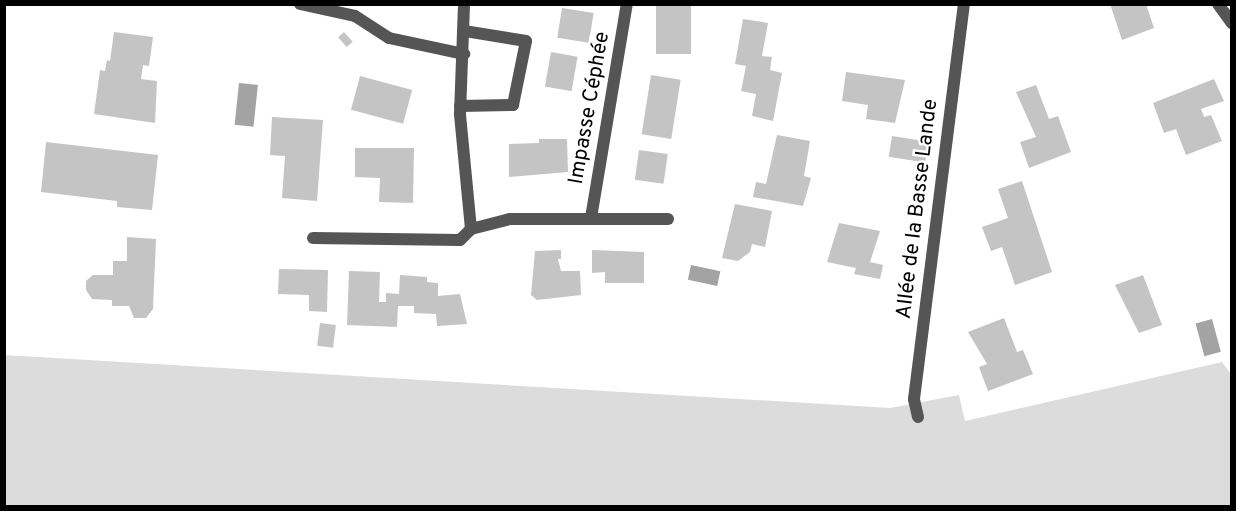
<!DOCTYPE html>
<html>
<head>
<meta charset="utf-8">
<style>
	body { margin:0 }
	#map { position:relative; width:1236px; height:511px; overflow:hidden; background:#fff; font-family:Overpass,sans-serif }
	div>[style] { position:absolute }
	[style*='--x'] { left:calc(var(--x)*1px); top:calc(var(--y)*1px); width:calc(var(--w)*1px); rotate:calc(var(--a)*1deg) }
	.green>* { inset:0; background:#dcdcdc }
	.water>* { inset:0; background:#a3a3a3; transform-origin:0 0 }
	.building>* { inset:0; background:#c4c4c4; transform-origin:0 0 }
	.minor>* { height:12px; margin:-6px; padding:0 6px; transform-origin:6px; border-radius:6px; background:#555 }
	span { translate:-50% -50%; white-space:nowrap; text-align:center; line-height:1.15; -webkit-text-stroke:5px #fff; paint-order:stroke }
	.street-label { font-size:21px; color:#000 }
	.frame { position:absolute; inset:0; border:6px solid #000; pointer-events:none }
</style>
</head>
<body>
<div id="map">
	<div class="green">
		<div style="clip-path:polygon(4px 355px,890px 408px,959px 395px,965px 421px,1222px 362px,1231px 374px,1231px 506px,5px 506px)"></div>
	</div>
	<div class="water">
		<div style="left:239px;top:83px;width:19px;height:42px;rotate:6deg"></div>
		<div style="left:691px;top:265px;width:30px;height:15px;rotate:12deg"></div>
		<div style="left:1212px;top:319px;width:34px;height:17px;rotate:75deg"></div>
	</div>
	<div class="building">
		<div style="left:656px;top:4px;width:35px;height:50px"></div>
		<div style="clip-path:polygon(1110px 4px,1146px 4px,1154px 28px,1122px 40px)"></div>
		<div style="left:562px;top:8px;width:32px;height:30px;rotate:9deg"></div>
		<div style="clip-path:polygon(743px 19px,768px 23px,762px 56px,772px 57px,770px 70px,782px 73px,773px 121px,752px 116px,756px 94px,741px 91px,746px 66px,735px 64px)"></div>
		<div style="clip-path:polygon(114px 32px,153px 37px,149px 66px,143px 65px,141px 79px,157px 81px,155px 123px,94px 114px,100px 70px,105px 71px,107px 60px,110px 61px)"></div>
		<div style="left:344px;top:32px;width:13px;height:8px;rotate:48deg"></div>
		<div style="left:551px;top:52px;width:27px;height:35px;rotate:10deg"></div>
		<div style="clip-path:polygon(846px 72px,905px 80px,895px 123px,866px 119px,868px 105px,842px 101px)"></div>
		<div style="left:651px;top:75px;width:30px;height:60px;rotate:9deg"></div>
		<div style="left:360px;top:76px;width:54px;height:35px;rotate:15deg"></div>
		<div style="clip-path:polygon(1214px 79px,1224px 101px,1201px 109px,1204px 117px,1211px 115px,1222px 141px,1186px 155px,1176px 129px,1164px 133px,1153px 103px)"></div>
		<div style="clip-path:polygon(1036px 85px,1049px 119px,1058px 116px,1071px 152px,1029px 168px,1020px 142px,1036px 137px,1016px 92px)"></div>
		<div style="clip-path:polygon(272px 117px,323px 120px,317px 201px,282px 198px,285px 156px,270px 155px)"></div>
		<div style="clip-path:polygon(777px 135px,810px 141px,804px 176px,811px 178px,803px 206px,753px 197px,756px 182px,766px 184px)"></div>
		<div style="left:892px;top:136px;width:37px;height:21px;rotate:9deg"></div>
		<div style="clip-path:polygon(539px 139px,567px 139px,568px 172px,509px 177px,509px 144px,539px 143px)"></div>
		<div style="clip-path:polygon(46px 142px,158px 155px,152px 210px,117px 207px,117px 201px,41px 192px)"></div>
		<div style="clip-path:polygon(355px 148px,414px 148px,413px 203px,379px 202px,380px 178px,355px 177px)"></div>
		<div style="left:639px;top:150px;width:29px;height:30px;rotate:8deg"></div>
		<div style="clip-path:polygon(1022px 181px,1052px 272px,1015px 285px,1002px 247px,991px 251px,982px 227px,1008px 218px,998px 189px)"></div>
		<div style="clip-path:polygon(735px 204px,772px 211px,765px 247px,752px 244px,750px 252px,738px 261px,722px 258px)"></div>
		<div style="clip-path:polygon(839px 223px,880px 231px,870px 262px,883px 265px,880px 279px,854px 274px,856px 268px,827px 262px)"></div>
		<div style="clip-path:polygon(127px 237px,156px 239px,153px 309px,146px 318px,134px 318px,129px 306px,112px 306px,112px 300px,92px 299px,86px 290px,86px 281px,93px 275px,113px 275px,113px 261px,127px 261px)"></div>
		<div style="clip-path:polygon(561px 250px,561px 259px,558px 259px,561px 271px,580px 271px,581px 295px,537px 300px,531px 295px,535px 251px)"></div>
		<div style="clip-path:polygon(592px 250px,644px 252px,644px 283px,605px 283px,605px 272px,592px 273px)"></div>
		<div style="clip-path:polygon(279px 269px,328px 270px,327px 312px,309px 311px,309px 295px,278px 294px)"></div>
		<div style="clip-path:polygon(349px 271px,380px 272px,379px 302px,386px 302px,386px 293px,399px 294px,400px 275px,427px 277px,427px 282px,438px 283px,438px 296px,460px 294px,467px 324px,437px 326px,436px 314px,414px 313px,414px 306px,398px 306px,397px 327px,347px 325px)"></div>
		<div style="clip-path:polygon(1143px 275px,1162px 325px,1139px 333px,1115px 285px)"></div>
		<div style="clip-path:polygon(1004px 318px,1017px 352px,1023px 350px,1033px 374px,988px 391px,979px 367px,987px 364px,968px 332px)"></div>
		<div style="left:320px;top:323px;width:16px;height:23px;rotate:7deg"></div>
	</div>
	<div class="minor">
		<div style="--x:300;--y:4;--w:56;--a:12.3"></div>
		<div style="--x:355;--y:16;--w:40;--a:32.9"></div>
		<div style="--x:389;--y:38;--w:77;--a:12"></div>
		<div style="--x:1218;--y:4;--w:24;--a:54"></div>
		<div style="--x:460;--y:106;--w:53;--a:-1.1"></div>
		<div style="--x:513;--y:105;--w:65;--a:-78.5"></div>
		<div style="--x:526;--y:41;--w:63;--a:-170.8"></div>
		<div style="--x:591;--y:218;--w:217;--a:-80.5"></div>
		<div style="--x:471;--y:229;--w:40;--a:-14.4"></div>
		<div style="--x:510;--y:219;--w:158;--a:0"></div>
		<div style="--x:313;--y:238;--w:147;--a:0.8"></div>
		<div style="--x:460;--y:240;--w:16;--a:-45"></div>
		<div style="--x:471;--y:229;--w:116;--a:-95.5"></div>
		<div style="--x:460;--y:114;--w:110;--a:-87.9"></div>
		<div style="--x:918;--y:417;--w:18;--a:-103"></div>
		<div style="--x:914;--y:399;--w:398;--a:-82.8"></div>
	</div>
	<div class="street-label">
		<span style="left:590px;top:108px;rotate:-80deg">Impasse Céphée</span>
		<span style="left:918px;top:209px;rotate:-83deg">Allée de la Basse Lande</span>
	</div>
	<div class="frame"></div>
</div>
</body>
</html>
